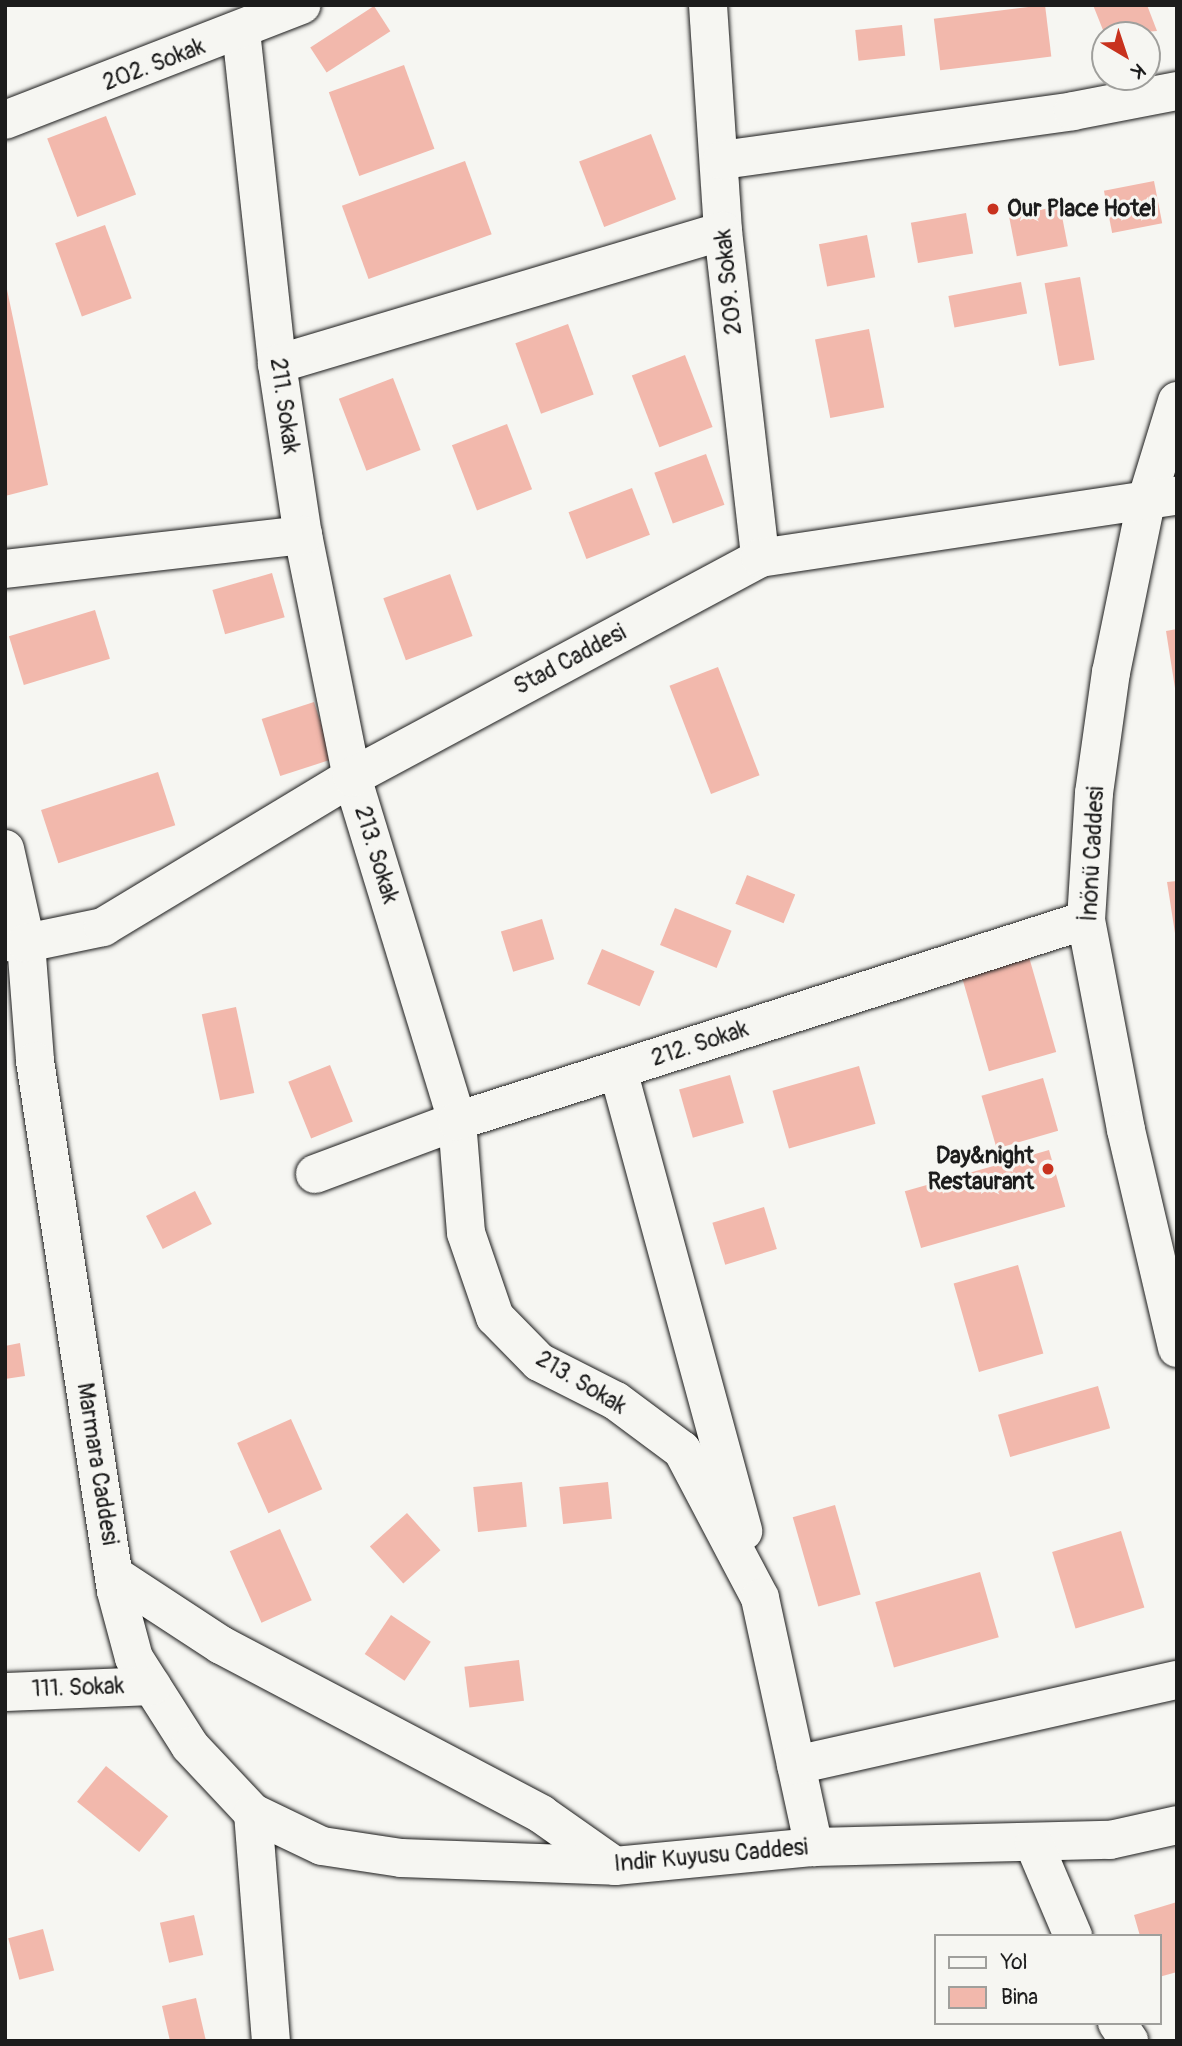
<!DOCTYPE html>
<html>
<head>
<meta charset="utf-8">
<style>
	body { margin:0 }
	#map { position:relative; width:1182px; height:2046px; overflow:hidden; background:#f6f6f2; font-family:Pangolin,sans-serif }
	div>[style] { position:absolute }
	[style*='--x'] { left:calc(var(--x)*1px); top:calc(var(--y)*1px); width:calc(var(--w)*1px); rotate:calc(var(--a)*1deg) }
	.building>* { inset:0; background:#f2b8ac; transform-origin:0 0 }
	.roads { filter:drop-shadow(0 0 2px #1c1c1c) drop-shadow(0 0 2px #1c1c1c) }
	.minor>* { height:38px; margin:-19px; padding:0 19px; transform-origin:19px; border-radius:19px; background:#f6f6f2 }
	.dots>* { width:19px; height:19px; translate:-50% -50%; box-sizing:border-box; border:4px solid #f6f6f2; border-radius:50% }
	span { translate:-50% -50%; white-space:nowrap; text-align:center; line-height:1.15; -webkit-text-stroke:6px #f6f6f2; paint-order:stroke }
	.street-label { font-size:23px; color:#1c1c1c }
	.poi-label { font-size:23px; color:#1c1c1c; font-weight:700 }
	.left { translate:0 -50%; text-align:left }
	.right { translate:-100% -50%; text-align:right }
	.frame { position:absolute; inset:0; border:7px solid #1c1c1c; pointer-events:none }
	.legend { position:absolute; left:934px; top:1934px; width:228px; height:91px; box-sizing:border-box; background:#f6f6f2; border:2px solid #9f9f9c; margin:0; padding:9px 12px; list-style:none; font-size:21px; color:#1c1c1c }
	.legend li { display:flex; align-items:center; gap:14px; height:35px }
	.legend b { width:35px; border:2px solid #9f9f9c }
	.north { position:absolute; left:1091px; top:21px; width:70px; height:70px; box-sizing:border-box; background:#f6f6f2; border:2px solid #9f9f9c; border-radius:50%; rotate:141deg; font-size:19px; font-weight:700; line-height:28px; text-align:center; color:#1c1c1c }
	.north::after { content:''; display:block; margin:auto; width:24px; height:32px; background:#c8321e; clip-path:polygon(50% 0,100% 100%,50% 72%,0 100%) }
</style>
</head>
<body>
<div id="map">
	<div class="building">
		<div style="left:1045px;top:5px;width:52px;height:112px;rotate:83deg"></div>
		<div style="clip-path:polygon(1093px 5px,1147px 5px,1157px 31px,1105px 35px)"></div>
		<div style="left:374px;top:6px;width:30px;height:76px;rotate:57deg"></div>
		<div style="left:902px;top:25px;width:31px;height:47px;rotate:84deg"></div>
		<div style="left:404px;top:65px;width:89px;height:80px;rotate:70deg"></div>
		<div style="left:106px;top:116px;width:84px;height:63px;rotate:69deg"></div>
		<div style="left:651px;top:134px;width:70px;height:77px;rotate:69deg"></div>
		<div style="left:465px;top:161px;width:78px;height:131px;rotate:70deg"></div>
		<div style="left:1154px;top:181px;width:43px;height:51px;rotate:79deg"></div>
		<div style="left:1060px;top:206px;width:41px;height:52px;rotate:79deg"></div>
		<div style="left:966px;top:213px;width:41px;height:56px;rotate:80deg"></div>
		<div style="left:105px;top:225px;width:78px;height:53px;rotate:70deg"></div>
		<div style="left:867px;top:235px;width:43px;height:49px;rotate:79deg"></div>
		<div style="left:1080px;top:277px;width:84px;height:36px;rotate:80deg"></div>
		<div style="clip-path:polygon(5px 280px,48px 485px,5px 496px)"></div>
		<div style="left:1021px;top:282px;width:32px;height:74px;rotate:79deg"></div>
		<div style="left:568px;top:324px;width:75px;height:56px;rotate:70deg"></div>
		<div style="left:869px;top:329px;width:80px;height:55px;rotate:79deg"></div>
		<div style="left:685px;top:355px;width:77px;height:57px;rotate:69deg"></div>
		<div style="left:393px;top:378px;width:77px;height:58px;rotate:69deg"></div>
		<div style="left:507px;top:424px;width:70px;height:59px;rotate:69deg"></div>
		<div style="left:706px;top:454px;width:54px;height:55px;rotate:70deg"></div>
		<div style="left:632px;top:488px;width:50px;height:68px;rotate:69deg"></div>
		<div style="left:272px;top:573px;width:46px;height:62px;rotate:74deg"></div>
		<div style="left:450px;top:574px;width:66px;height:71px;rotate:70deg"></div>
		<div style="left:95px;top:610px;width:51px;height:90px;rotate:73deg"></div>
		<div style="clip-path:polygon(1177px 629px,1177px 687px,1175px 688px,1166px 631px)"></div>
		<div style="left:718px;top:667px;width:116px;height:52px;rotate:69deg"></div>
		<div style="left:314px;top:702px;width:60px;height:55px;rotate:72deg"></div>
		<div style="left:158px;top:772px;width:56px;height:123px;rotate:72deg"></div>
		<div style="left:747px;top:875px;width:52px;height:31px;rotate:22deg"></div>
		<div style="clip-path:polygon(1177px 881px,1177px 933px,1175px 933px,1167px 882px)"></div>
		<div style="left:675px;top:908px;width:61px;height:40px;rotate:22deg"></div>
		<div style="left:542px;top:919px;width:42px;height:43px;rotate:73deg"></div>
		<div style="left:602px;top:949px;width:57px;height:38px;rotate:23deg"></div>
		<div style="left:1027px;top:950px;width:106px;height:70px;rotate:74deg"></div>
		<div style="left:236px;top:1007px;width:88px;height:35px;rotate:78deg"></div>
		<div style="left:330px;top:1065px;width:61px;height:45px;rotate:68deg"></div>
		<div style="left:859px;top:1066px;width:60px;height:90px;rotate:74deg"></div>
		<div style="left:730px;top:1075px;width:50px;height:53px;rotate:74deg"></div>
		<div style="left:1043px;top:1078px;width:55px;height:64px;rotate:74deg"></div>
		<div style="left:1049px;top:1150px;width:59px;height:150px;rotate:74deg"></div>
		<div style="left:195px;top:1191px;width:37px;height:55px;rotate:63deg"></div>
		<div style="left:764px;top:1207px;width:44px;height:54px;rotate:73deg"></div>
		<div style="left:1018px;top:1265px;width:92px;height:67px;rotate:74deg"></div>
		<div style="clip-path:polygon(20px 1343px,25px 1376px,5px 1379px,5px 1346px)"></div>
		<div style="left:1098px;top:1386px;width:44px;height:104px;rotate:74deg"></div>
		<div style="left:291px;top:1419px;width:77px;height:59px;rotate:66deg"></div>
		<div style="left:522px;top:1482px;width:45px;height:49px;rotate:84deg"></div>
		<div style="left:608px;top:1482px;width:37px;height:49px;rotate:84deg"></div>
		<div style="left:835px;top:1505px;width:93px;height:44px;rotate:74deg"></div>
		<div style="left:407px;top:1513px;width:50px;height:50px;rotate:48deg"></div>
		<div style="left:280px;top:1529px;width:78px;height:55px;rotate:66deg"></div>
		<div style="left:1121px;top:1531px;width:80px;height:72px;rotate:73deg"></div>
		<div style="left:980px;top:1572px;width:68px;height:109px;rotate:74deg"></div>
		<div style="left:391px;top:1615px;width:48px;height:47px;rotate:34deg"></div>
		<div style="left:519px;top:1660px;width:41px;height:55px;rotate:83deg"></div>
		<div style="left:106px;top:1766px;width:80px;height:46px;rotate:39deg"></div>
		<div style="clip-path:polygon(1177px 1902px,1177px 1972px,1159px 1977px,1159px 1936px,1140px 1936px,1134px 1915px)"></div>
		<div style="left:194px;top:1915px;width:41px;height:35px;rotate:77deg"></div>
		<div style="left:43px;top:1929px;width:43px;height:36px;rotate:75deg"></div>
		<div style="clip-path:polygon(196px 1998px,206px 2041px,170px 2041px,162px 2006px)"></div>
	</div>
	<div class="roads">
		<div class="minor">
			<div style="--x:708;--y:5;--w:226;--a:86.2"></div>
			<div style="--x:723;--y:231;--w:329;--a:83.5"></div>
			<div style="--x:241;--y:31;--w:335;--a:83.8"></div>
			<div style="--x:277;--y:364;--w:173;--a:81.4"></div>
			<div style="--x:303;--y:535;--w:247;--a:78.6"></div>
			<div style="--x:352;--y:777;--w:360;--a:73"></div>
			<div style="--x:457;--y:1121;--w:112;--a:85.4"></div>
			<div style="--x:466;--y:1233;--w:89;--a:71"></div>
			<div style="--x:495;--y:1317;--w:63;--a:45.6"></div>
			<div style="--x:539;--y:1362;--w:86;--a:26.9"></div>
			<div style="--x:616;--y:1401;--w:82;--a:36.6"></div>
			<div style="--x:682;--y:1450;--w:167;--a:62.2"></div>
			<div style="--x:760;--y:1598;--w:255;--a:77.8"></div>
			<div style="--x:5;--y:120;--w:318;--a:-21.2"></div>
			<div style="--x:722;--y:160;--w:354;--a:-7.9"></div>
			<div style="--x:1073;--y:111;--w:106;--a:-10.9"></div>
			<div style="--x:277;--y:364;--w:465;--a:-16.6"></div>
			<div style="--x:1177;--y:401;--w:106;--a:107.1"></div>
			<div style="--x:1146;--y:502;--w:174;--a:101.6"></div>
			<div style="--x:1111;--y:672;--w:122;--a:98"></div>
			<div style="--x:1094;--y:793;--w:127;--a:93.6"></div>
			<div style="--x:1086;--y:920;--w:214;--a:79.2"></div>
			<div style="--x:1126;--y:1130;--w:224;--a:76.8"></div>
			<div style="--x:5;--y:569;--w:300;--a:-6.5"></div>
			<div style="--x:5;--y:849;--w:96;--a:77.4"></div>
			<div style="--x:26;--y:943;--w:118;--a:85.6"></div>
			<div style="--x:35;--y:1061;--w:536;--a:81.31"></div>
			<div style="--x:116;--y:1591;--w:69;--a:75"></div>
			<div style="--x:134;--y:1658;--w:104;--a:57.5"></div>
			<div style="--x:190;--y:1746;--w:92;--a:46.8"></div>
			<div style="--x:253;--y:1813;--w:229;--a:85.5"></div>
			<div style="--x:5;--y:942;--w:21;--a:3"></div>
			<div style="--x:26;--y:943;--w:79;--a:-11.7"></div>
			<div style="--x:103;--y:927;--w:291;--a:-31.1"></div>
			<div style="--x:352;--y:777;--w:463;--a:-28.2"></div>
			<div style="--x:760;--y:558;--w:422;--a:-8.5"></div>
			<div style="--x:618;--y:1070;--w:478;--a:74.8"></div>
			<div style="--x:315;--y:1174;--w:152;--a:-20.5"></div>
			<div style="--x:457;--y:1121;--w:660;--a:-17.72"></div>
			<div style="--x:114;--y:1575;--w:128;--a:33.2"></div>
			<div style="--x:221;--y:1645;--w:362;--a:27.8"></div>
			<div style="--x:541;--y:1814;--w:90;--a:35.1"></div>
			<div style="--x:5;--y:1692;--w:147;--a:-2.3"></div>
			<div style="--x:796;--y:1765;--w:390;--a:-12.6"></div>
			<div style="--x:253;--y:1813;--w:76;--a:25.6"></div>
			<div style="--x:322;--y:1846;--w:80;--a:8.6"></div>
			<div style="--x:401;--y:1858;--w:214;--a:2.1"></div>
			<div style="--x:615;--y:1866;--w:200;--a:-5.5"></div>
			<div style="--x:814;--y:1847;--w:296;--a:-1.4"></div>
			<div style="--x:1110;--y:1840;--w:69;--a:-12.6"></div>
			<div style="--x:1034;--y:1844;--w:100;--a:67"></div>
			<div style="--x:1117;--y:2023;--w:22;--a:56"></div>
		</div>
	</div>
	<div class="dots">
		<div style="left:993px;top:209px;background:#c8321e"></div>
		<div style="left:1048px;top:1169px;background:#c8321e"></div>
	</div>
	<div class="street-label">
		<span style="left:154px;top:65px;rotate:-21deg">202. Sokak</span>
		<span style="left:729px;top:282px;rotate:-96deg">209. Sokak</span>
		<span style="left:284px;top:406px;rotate:82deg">211. Sokak</span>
		<span style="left:570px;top:660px;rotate:-28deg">Stad Caddesi</span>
		<span style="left:1093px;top:854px;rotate:-87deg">İnönü Caddesi</span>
		<span style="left:376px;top:855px;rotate:73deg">213. Sokak</span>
		<span style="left:700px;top:1044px;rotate:-18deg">212. Sokak</span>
		<span style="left:581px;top:1383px;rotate:31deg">213. Sokak</span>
		<span style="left:97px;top:1464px;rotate:81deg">Marmara Caddesi</span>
		<span style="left:78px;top:1688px;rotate:-2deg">111. Sokak</span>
		<span style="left:711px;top:1856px;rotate:-5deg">Indir Kuyusu Caddesi</span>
	</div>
	<div class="poi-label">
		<span class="left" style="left:1007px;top:209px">Our Place Hotel</span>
		<span class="right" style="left:1034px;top:1169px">Day&amp;night<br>Restaurant</span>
	</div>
	<div class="frame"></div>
	<ul class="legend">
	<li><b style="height:9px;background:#f6f6f2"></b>Yol</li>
	<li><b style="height:19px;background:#f2b8ac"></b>Bina</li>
	</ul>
	<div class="north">K</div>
</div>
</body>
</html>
